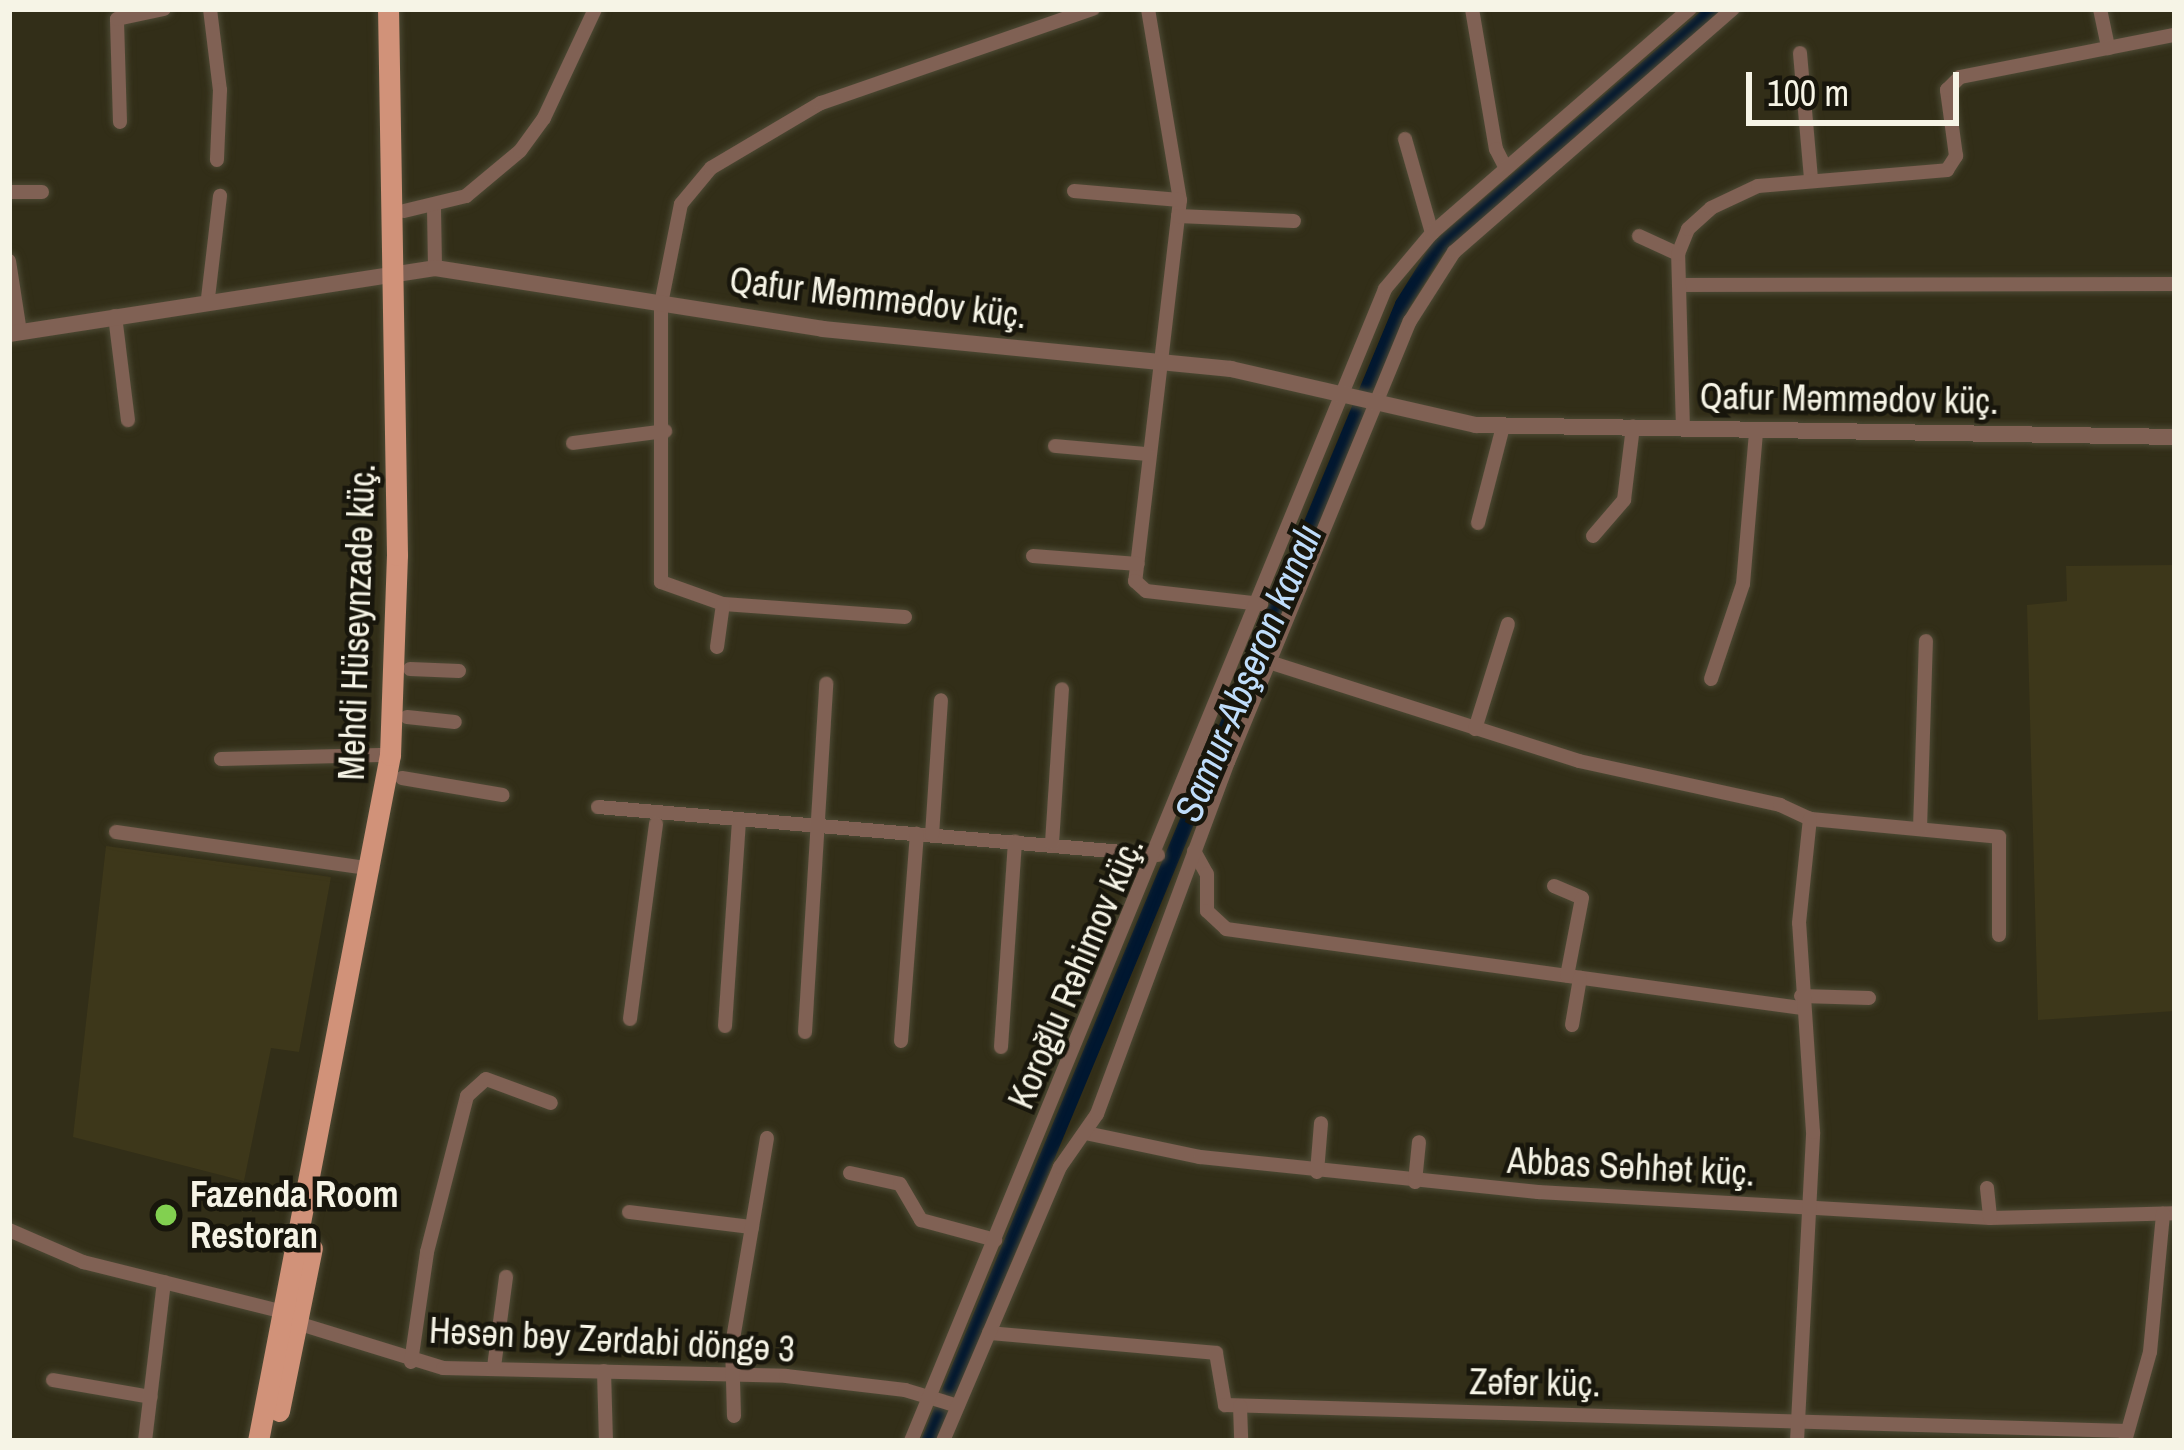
<!DOCTYPE html>
<html>
<head>
<meta charset="utf-8">
<style>
	body { margin:0 }
	#map { position:relative; width:2184px; height:1450px; overflow:hidden; background:#322e18; font-family:"Archivo Narrow",sans-serif }
	div>[style] { position:absolute }
	[style*='--x'] { left:calc(var(--x)*1px); top:calc(var(--y)*1px); width:calc(var(--w)*1px); rotate:calc(var(--a)*1deg) }
	.built>* { inset:0; background:#3d371a }
	.canal>* { height:15px; margin:-7.5px; padding:0 7.5px; transform-origin:7.5px; border-radius:7.5px; background:#001730 }
	.roads { filter:drop-shadow(0 0 3px #4d4a35) drop-shadow(0 0 3px #4d4a35) }
	.minor>* { height:14px; margin:-7px; padding:0 7px; transform-origin:7px; border-radius:7px; background:#806154 }
	.tertiary>* { height:16px; margin:-8px; padding:0 8px; transform-origin:8px; border-radius:8px; background:#806154 }
	.primary>* { height:21px; margin:-10.5px; padding:0 10.5px; transform-origin:10.5px; border-radius:10.5px; background:#d19279 }
	.dots>* { width:33px; height:33px; translate:-50% -50%; box-sizing:border-box; border:6px solid #18160c; border-radius:50% }
	span { translate:-50% -50%; white-space:nowrap; text-align:center; line-height:1.15; -webkit-text-stroke:9px #18160c; paint-order:stroke }
	.street-label { font-size:36px; color:#f6f4e6 }
	.poi-label { font-size:36px; color:#f6f4e6; font-weight:700 }
	.left { translate:0 -50%; text-align:left }
	.water-label { font-size:39px; color:#bfddfb; font-style:italic }
	.frame { position:absolute; inset:0; border:12px solid #f6f4e6; pointer-events:none }
	.scale { position:absolute; left:1746px; top:72px; width:213px; height:54px; box-sizing:border-box; border:6px solid #f6f4e6; border-top:0; padding-left:15px; font-size:36px; line-height:42px; white-space:nowrap; color:#f6f4e6; -webkit-text-stroke:9px #18160c; paint-order:stroke }
</style>
</head>
<body>
<div id="map">
	<div class="built">
		<div style="clip-path:polygon(2175px 565px,2175px 1011px,2038px 1020px,2027px 605px,2067px 601px,2066px 566px)"></div>
		<div style="clip-path:polygon(106px 846px,331px 877px,299px 1052px,271px 1048px,244px 1181px,73px 1137px)"></div>
	</div>
	<div class="canal">
		<div style="--x:928;--y:1441;--w:1232;--a:-67.37"></div>
		<div style="--x:1402;--y:304;--w:66;--a:-58"></div>
		<div style="--x:1437;--y:248;--w:366;--a:-40.8"></div>
	</div>
	<div class="roads">
		<div class="minor">
			<div style="--x:210;--y:9;--w:82;--a:83"></div>
			<div style="--x:220;--y:90;--w:70;--a:92.5"></div>
			<div style="--x:1148;--y:9;--w:194;--a:80.5"></div>
			<div style="--x:1180;--y:200;--w:384;--a:96.7"></div>
			<div style="--x:1135;--y:581;--w:15;--a:42"></div>
			<div style="--x:1146;--y:591;--w:116;--a:6.4"></div>
			<div style="--x:1472;--y:9;--w:142;--a:80.3"></div>
			<div style="--x:1496;--y:149;--w:22;--a:63"></div>
			<div style="--x:2100;--y:9;--w:40;--a:78"></div>
			<div style="--x:1800;--y:53;--w:125;--a:85"></div>
			<div style="--x:120;--y:122;--w:103;--a:-91.7"></div>
			<div style="--x:117;--y:19;--w:48;--a:-12"></div>
			<div style="--x:1405;--y:139;--w:98;--a:74"></div>
			<div style="--x:1074;--y:191;--w:106;--a:4.9"></div>
			<div style="--x:9;--y:192;--w:33;--a:0"></div>
			<div style="--x:434;--y:209;--w:59;--a:89"></div>
			<div style="--x:404;--y:211;--w:64;--a:-13.6"></div>
			<div style="--x:466;--y:196;--w:70;--a:-39.8"></div>
			<div style="--x:520;--y:151;--w:41;--a:-54"></div>
			<div style="--x:544;--y:118;--w:120;--a:-64.9"></div>
			<div style="--x:1178;--y:216;--w:116;--a:2.5"></div>
			<div style="--x:1639;--y:236;--w:43;--a:24.8"></div>
			<div style="--x:9;--y:261;--w:72;--a:81.2"></div>
			<div style="--x:1679;--y:285;--w:496;--a:-0.1"></div>
			<div style="--x:208;--y:298;--w:103;--a:-83.3"></div>
			<div style="--x:115;--y:316;--w:105;--a:82.9"></div>
			<div style="--x:1683;--y:429;--w:175;--a:-91.6"></div>
			<div style="--x:1678;--y:254;--w:27;--a:-68"></div>
			<div style="--x:1688;--y:229;--w:31;--a:-42"></div>
			<div style="--x:1711;--y:208;--w:52;--a:-25.1"></div>
			<div style="--x:1758;--y:186;--w:190;--a:-4.8"></div>
			<div style="--x:1947;--y:170;--w:17;--a:-57"></div>
			<div style="--x:1956;--y:156;--w:67;--a:-97.8"></div>
			<div style="--x:1947;--y:90;--w:18;--a:-45"></div>
			<div style="--x:1960;--y:77;--w:219;--a:-11.1"></div>
			<div style="--x:573;--y:443;--w:93;--a:-7.4"></div>
			<div style="--x:1055;--y:446;--w:92;--a:5"></div>
			<div style="--x:1478;--y:523;--w:100;--a:-75.5"></div>
			<div style="--x:1593;--y:536;--w:48;--a:-49.3"></div>
			<div style="--x:1624;--y:500;--w:74;--a:-83"></div>
			<div style="--x:1033;--y:556;--w:105;--a:4.4"></div>
			<div style="--x:905;--y:617;--w:182;--a:-175.9"></div>
			<div style="--x:723;--y:604;--w:66;--a:-160.5"></div>
			<div style="--x:661;--y:582;--w:278;--a:-90"></div>
			<div style="--x:661;--y:304;--w:102;--a:-78.7"></div>
			<div style="--x:681;--y:204;--w:47;--a:-50.2"></div>
			<div style="--x:711;--y:168;--w:128;--a:-30.6"></div>
			<div style="--x:821;--y:103;--w:288;--a:-19.1"></div>
			<div style="--x:717;--y:647;--w:43;--a:-82.1"></div>
			<div style="--x:1272;--y:663;--w:322;--a:17.7"></div>
			<div style="--x:1579;--y:761;--w:206;--a:12.3"></div>
			<div style="--x:1780;--y:805;--w:33;--a:25"></div>
			<div style="--x:1810;--y:819;--w:190;--a:5.4"></div>
			<div style="--x:1999;--y:837;--w:98;--a:90"></div>
			<div style="--x:410;--y:669;--w:49;--a:2.3"></div>
			<div style="--x:1711;--y:679;--w:100;--a:-71.4"></div>
			<div style="--x:1743;--y:584;--w:153;--a:-85.1"></div>
			<div style="--x:407;--y:717;--w:48;--a:5.9"></div>
			<div style="--x:1475;--y:729;--w:110;--a:-72.6"></div>
			<div style="--x:221;--y:759;--w:169;--a:-1.4"></div>
			<div style="--x:402;--y:778;--w:102;--a:9.6"></div>
			<div style="--x:598;--y:807;--w:562;--a:4.9"></div>
			<div style="--x:1920;--y:829;--w:188;--a:-88.2"></div>
			<div style="--x:116;--y:832;--w:259;--a:8.2"></div>
			<div style="--x:932;--y:835;--w:135;--a:-86.2"></div>
			<div style="--x:1052;--y:843;--w:154;--a:-86.3"></div>
			<div style="--x:1194;--y:851;--w:26;--a:61"></div>
			<div style="--x:1207;--y:874;--w:37;--a:90"></div>
			<div style="--x:1207;--y:911;--w:26;--a:43"></div>
			<div style="--x:1226;--y:929;--w:580;--a:7.82"></div>
			<div style="--x:1554;--y:886;--w:30;--a:23"></div>
			<div style="--x:1582;--y:898;--w:79;--a:100.9"></div>
			<div style="--x:1801;--y:996;--w:68;--a:1.7"></div>
			<div style="--x:630;--y:1019;--w:197;--a:-82.4"></div>
			<div style="--x:1572;--y:1025;--w:48;--a:-80.3"></div>
			<div style="--x:725;--y:1026;--w:207;--a:-86.1"></div>
			<div style="--x:805;--y:1032;--w:349;--a:-86.5"></div>
			<div style="--x:901;--y:1041;--w:208;--a:-85.6"></div>
			<div style="--x:1001;--y:1047;--w:206;--a:-86.1"></div>
			<div style="--x:1086;--y:1133;--w:116;--a:11.9"></div>
			<div style="--x:1200;--y:1157;--w:340;--a:5.9"></div>
			<div style="--x:1538;--y:1192;--w:453;--a:3.3"></div>
			<div style="--x:1990;--y:1218;--w:185;--a:-1.5"></div>
			<div style="--x:1317;--y:1172;--w:49;--a:-85.3"></div>
			<div style="--x:850;--y:1173;--w:51;--a:12.4"></div>
			<div style="--x:900;--y:1184;--w:42;--a:59.7"></div>
			<div style="--x:921;--y:1220;--w:77;--a:15.1"></div>
			<div style="--x:1415;--y:1182;--w:40;--a:-84.3"></div>
			<div style="--x:1987;--y:1188;--w:30;--a:84"></div>
			<div style="--x:629;--y:1212;--w:124;--a:7"></div>
			<div style="--x:9;--y:1230;--w:81;--a:23.4"></div>
			<div style="--x:83;--y:1262;--w:207;--a:14"></div>
			<div style="--x:297;--y:1323;--w:153;--a:17.1"></div>
			<div style="--x:443;--y:1368;--w:343;--a:1.3"></div>
			<div style="--x:786;--y:1376;--w:120;--a:6.7"></div>
			<div style="--x:905;--y:1390;--w:55;--a:16.8"></div>
			<div style="--x:989;--y:1333;--w:228;--a:5"></div>
			<div style="--x:1216;--y:1353;--w:53;--a:80.2"></div>
			<div style="--x:1225;--y:1405;--w:902;--a:1.65"></div>
			<div style="--x:411;--y:1362;--w:111;--a:-81.7"></div>
			<div style="--x:427;--y:1252;--w:161;--a:-75.6"></div>
			<div style="--x:467;--y:1096;--w:25;--a:-42"></div>
			<div style="--x:486;--y:1079;--w:69;--a:20.3"></div>
			<div style="--x:494;--y:1367;--w:91;--a:-82.4"></div>
			<div style="--x:604;--y:1371;--w:70;--a:88.4"></div>
			<div style="--x:53;--y:1380;--w:99;--a:9.8"></div>
			<div style="--x:1240;--y:1406;--w:35;--a:88"></div>
			<div style="--x:734;--y:1416;--w:71;--a:-91.6"></div>
			<div style="--x:732;--y:1345;--w:210;--a:-80.4"></div>
			<div style="--x:145;--y:1441;--w:160;--a:-83.2"></div>
			<div style="--x:911;--y:1441;--w:1246;--a:-67.63"></div>
			<div style="--x:1385;--y:289;--w:73;--a:-50"></div>
			<div style="--x:1432;--y:233;--w:342;--a:-41"></div>
			<div style="--x:943;--y:1441;--w:298;--a:-66.9"></div>
			<div style="--x:1060;--y:1167;--w:65;--a:-55.1"></div>
			<div style="--x:1097;--y:1114;--w:376;--a:-69.6"></div>
			<div style="--x:1228;--y:762;--w:477;--a:-67.6"></div>
			<div style="--x:1410;--y:321;--w:82;--a:-57.5"></div>
			<div style="--x:1454;--y:252;--w:370;--a:-41.1"></div>
			<div style="--x:1797;--y:1441;--w:309;--a:-87"></div>
			<div style="--x:1813;--y:1132;--w:209;--a:-93.8"></div>
			<div style="--x:1799;--y:923;--w:105;--a:-84"></div>
			<div style="--x:2125;--y:1441;--w:92;--a:-74.3"></div>
			<div style="--x:2150;--y:1352;--w:139;--a:-84.6"></div>
		</div>
		<div class="tertiary">
			<div style="--x:9;--y:334;--w:431;--a:-8.8"></div>
			<div style="--x:435;--y:268;--w:393;--a:8.9"></div>
			<div style="--x:823;--y:329;--w:410;--a:5.6"></div>
			<div style="--x:1231;--y:369;--w:251;--a:12.9"></div>
			<div style="--x:1476;--y:425;--w:699;--a:0.98"></div>
		</div>
		<div class="primary">
			<div style="--x:279;--y:1411;--w:166;--a:-78.6"></div>
			<div style="--x:258;--y:1441;--w:699;--a:-79.11"></div>
			<div style="--x:390;--y:755;--w:200;--a:-88"></div>
			<div style="--x:397;--y:555;--w:546;--a:-90.94"></div>
		</div>
	</div>
	<div class="dots">
		<div style="left:166px;top:1215px;background:#82d050"></div>
	</div>
	<div class="street-label">
		<span style="left:878px;top:298px;rotate:7deg">Qafur Məmmədov küç.</span>
		<span style="left:1849px;top:399px;rotate:1deg">Qafur Məmmədov küç.</span>
		<span style="left:357px;top:622px;rotate:-88deg">Mehdi Hüseynzadə küç.</span>
		<span style="left:1076px;top:973px;rotate:-67deg">Koroğlu Rəhimov küç.</span>
		<span style="left:1631px;top:1167px;rotate:3deg">Abbas Səhhət küç.</span>
		<span style="left:612px;top:1340px;rotate:3deg">Həsən bəy Zərdabi döngə 3</span>
		<span style="left:1535px;top:1383px;rotate:1deg">Zəfər küç.</span>
	</div>
	<div class="poi-label">
		<span class="left" style="left:190px;top:1215px">Fazenda Room<br>Restoran</span>
	</div>
	<div class="water-label">
		<span style="left:1248px;top:673px;rotate:-67deg">Samur-Abşeron kanalı</span>
	</div>
	<div class="frame"></div>
	<div class="scale">100 m</div>
</div>
</body>
</html>
